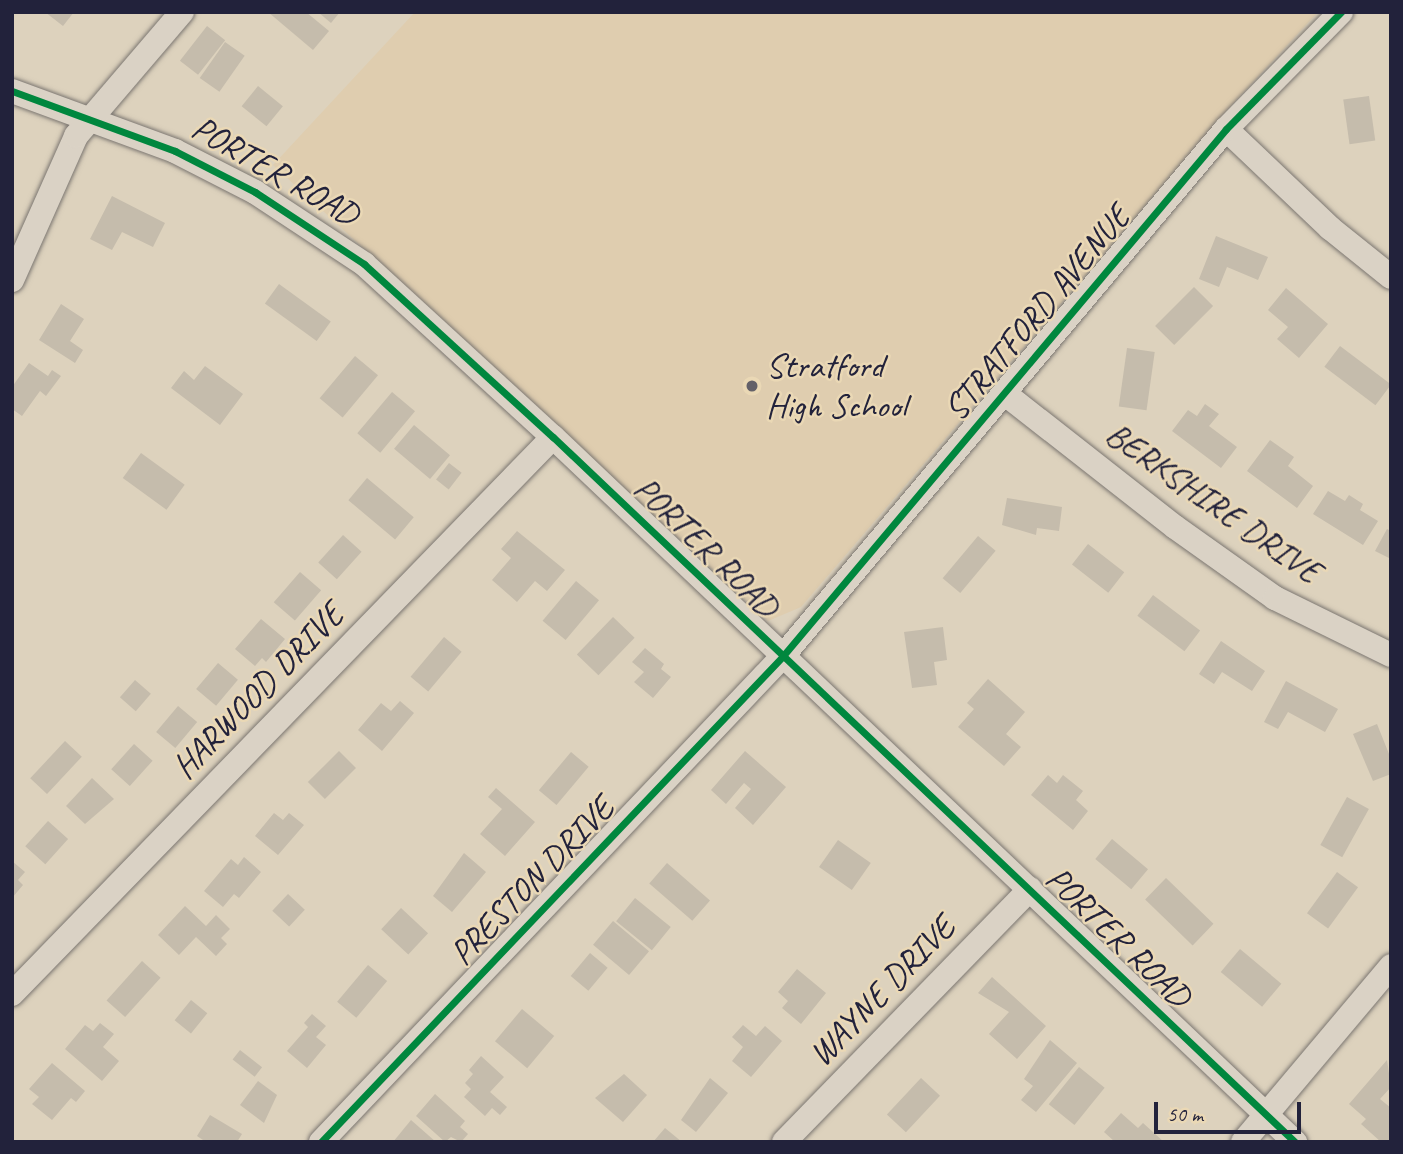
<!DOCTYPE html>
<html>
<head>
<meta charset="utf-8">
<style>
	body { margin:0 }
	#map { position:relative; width:1403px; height:1154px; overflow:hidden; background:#ddd2bd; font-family:Caveat,sans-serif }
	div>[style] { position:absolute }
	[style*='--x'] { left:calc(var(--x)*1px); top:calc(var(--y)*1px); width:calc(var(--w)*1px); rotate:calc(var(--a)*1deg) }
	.built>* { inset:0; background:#dfcdaf }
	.building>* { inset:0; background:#c5bcac; transform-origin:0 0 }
	.roads { filter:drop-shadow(0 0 2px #7b7671) drop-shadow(0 0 2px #7b7671) }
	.minor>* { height:24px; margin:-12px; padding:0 12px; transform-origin:12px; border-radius:12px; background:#dad2c5 }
	.cycleway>* { height:7px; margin:-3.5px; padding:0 3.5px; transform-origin:3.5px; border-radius:3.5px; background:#00873e }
	.dots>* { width:19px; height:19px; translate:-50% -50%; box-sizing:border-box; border:4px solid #ead8b5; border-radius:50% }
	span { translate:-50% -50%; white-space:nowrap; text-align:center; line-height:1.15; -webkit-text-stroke:5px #ead8b5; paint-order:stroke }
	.street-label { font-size:35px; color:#22223b }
	.poi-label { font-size:35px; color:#22223b }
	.left { translate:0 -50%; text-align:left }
	.frame { position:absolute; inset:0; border:14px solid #22223b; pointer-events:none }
	.scale { position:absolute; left:1154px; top:1102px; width:147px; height:32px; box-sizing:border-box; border:4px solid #22223b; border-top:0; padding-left:9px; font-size:21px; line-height:24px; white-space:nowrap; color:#22223b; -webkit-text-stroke:5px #ead8b5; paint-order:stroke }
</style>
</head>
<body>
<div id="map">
	<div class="built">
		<div style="clip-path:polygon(415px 12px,1318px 12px,1227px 110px,801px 607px,768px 621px,273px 165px)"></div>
	</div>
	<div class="building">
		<div style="clip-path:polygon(45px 12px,74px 12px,63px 26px)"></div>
		<div style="clip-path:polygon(268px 12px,306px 12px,329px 31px,313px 50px)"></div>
		<div style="clip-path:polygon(318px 12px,340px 12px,331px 23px)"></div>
		<div style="left:207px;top:26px;width:23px;height:44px;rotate:38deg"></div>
		<div style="left:225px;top:42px;width:24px;height:44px;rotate:35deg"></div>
		<div style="left:258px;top:86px;width:32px;height:26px;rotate:39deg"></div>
		<div style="left:1369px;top:96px;width:45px;height:26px;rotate:82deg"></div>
		<div style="clip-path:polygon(112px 196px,165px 223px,153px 247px,122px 232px,112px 250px,90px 239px)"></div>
		<div style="clip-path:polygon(1216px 236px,1268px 257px,1258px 280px,1227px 267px,1219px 287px,1199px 279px)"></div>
		<div style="left:279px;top:284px;width:64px;height:24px;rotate:36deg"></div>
		<div style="left:1194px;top:287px;width:27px;height:55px;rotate:45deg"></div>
		<div style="clip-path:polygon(1286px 288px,1328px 324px,1299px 358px,1277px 339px,1288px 327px,1268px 310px)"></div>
		<div style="clip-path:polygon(61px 304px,84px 319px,70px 341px,83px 350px,75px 363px,39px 340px)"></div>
		<div style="left:1340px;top:346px;width:64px;height:26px;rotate:37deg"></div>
		<div style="left:1127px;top:348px;width:28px;height:59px;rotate:8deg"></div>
		<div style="left:355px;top:356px;width:30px;height:55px;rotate:40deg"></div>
		<div style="clip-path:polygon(29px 363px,48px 376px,52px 370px,61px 376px,46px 396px,40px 391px,22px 416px,12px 409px,12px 387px)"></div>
		<div style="clip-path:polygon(205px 366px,243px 394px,220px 425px,171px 388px,184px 371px,194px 380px)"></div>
		<div style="left:392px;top:392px;width:30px;height:54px;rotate:40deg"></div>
		<div style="clip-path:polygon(1205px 404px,1219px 414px,1209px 426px,1237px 447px,1221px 468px,1172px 431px,1188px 410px,1197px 416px)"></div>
		<div style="left:414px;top:425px;width:47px;height:31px;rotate:40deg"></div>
		<div style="clip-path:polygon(1270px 440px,1294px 457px,1288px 466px,1313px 486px,1297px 508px,1247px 471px)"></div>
		<div style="left:141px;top:453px;width:54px;height:31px;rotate:36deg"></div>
		<div style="left:449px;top:463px;width:16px;height:21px;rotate:38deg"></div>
		<div style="left:367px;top:478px;width:61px;height:29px;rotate:40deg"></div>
		<div style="clip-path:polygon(1328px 491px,1345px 501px,1349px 495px,1363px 504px,1360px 510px,1378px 521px,1363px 545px,1313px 514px)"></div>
		<div style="clip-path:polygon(1007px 498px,1062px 507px,1059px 531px,1037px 528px,1036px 535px,1002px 525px)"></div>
		<div style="clip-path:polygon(1387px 529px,1391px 531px,1391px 559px,1375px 551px)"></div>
		<div style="clip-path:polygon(517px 531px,565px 570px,547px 591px,535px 581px,517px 602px,492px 580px,511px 558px,501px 549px)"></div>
		<div style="left:343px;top:535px;width:25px;height:37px;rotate:42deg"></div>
		<div style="left:978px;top:536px;width:23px;height:55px;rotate:40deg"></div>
		<div style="left:1088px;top:544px;width:46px;height:26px;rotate:38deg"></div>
		<div style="left:300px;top:572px;width:28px;height:40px;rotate:41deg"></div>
		<div style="left:576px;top:581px;width:30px;height:52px;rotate:40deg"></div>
		<div style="left:1153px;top:595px;width:59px;height:26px;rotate:37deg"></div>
		<div style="left:613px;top:617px;width:30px;height:52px;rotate:44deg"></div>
		<div style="clip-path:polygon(261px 619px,285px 639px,266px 662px,262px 658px,255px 666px,235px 649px)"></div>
		<div style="clip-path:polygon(943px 627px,947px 660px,934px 662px,937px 685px,912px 688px,904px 632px)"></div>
		<div style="left:444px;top:637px;width:23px;height:52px;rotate:40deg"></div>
		<div style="clip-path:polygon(1221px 641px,1265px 671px,1252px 691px,1222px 672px,1214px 684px,1199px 674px)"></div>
		<div style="clip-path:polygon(645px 648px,664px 664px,661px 669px,671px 677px,653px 698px,634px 682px,644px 672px,632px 662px)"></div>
		<div style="left:218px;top:663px;width:26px;height:34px;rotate:40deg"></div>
		<div style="clip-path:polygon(988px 679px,1025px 712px,1006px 734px,1021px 747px,1004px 766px,958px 727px,974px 709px,967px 703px)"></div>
		<div style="left:135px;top:680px;width:21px;height:23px;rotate:41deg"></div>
		<div style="clip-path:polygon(1286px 681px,1338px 709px,1325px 732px,1288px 712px,1278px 729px,1264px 722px)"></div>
		<div style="clip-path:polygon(400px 701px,414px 713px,382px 751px,358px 730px,381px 703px,391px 711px)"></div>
		<div style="left:178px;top:706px;width:25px;height:34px;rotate:40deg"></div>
		<div style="clip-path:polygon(1377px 724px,1391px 759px,1391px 774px,1373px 781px,1353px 734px)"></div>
		<div style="left:65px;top:741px;width:23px;height:51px;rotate:43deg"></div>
		<div style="left:134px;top:744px;width:25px;height:34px;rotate:42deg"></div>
		<div style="left:339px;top:751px;width:24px;height:44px;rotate:45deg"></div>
		<div style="clip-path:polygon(745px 751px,786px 787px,753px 825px,735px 808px,751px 789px,744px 783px,726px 804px,711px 790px)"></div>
		<div style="left:571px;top:752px;width:23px;height:50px;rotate:40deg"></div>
		<div style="clip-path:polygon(1048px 775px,1057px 783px,1063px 775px,1083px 791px,1076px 800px,1088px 811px,1073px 830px,1031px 795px)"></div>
		<div style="clip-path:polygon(92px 778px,114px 799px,85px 824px,66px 806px)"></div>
		<div style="clip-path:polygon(496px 788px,535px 822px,505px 856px,480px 834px,502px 809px,488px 797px)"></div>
		<div style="left:1347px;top:797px;width:25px;height:55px;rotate:29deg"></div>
		<div style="clip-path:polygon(274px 813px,283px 820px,289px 813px,304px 825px,278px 855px,255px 836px)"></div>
		<div style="left:48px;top:821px;width:27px;height:34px;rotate:42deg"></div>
		<div style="left:1112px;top:839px;width:47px;height:26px;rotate:40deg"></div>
		<div style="left:838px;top:840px;width:40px;height:33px;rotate:35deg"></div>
		<div style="clip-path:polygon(464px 853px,486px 872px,452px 912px,433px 896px)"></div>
		<div style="clip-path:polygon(244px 857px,261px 872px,239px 898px,234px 894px,223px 907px,204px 891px,231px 859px,238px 865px)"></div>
		<div style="clip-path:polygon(12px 861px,25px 872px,18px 880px,23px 885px,12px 898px)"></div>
		<div style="left:667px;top:863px;width:57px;height:27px;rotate:41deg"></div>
		<div style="left:1337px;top:872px;width:26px;height:51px;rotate:36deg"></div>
		<div style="left:1166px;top:878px;width:66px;height:30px;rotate:44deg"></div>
		<div style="left:288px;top:894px;width:23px;height:23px;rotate:43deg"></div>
		<div style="left:635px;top:898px;width:46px;height:30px;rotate:39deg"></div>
		<div style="clip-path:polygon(185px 906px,206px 926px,216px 915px,230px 929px,221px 938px,227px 944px,216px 956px,196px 937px,179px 955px,158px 935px)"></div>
		<div style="left:401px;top:908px;width:37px;height:29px;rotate:43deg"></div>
		<div style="left:613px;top:921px;width:47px;height:31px;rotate:40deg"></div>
		<div style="left:1240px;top:949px;width:54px;height:30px;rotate:40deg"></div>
		<div style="left:590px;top:953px;width:23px;height:30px;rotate:40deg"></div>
		<div style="left:142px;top:961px;width:25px;height:53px;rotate:42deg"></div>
		<div style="left:368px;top:965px;width:25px;height:48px;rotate:40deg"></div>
		<div style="clip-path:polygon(797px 969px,826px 993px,801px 1024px,782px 1008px,788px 1001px,778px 992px)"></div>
		<div style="clip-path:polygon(992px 977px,1046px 1026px,1017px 1059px,989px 1034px,1009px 1012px,978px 993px)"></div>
		<div style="left:191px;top:1000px;width:21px;height:26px;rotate:39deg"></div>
		<div style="left:522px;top:1009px;width:42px;height:42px;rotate:40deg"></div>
		<div style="clip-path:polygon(312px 1014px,326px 1026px,316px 1037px,326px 1045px,307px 1068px,287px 1051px,308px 1027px,304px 1023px)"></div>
		<div style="clip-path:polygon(100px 1023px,114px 1034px,103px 1047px,119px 1061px,102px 1081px,65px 1049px,85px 1025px,93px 1031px)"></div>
		<div style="clip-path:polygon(743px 1025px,756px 1036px,765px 1026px,782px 1041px,751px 1077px,732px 1061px,743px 1047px,732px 1037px)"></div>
		<div style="clip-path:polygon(1050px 1040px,1077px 1063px,1036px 1112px,1021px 1100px,1033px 1086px,1024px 1079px)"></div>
		<div style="left:240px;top:1050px;width:28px;height:12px;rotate:38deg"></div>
		<div style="clip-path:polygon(481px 1056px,504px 1077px,490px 1092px,507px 1107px,500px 1115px,492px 1108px,485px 1116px,464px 1097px,471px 1089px,465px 1083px,473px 1074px,469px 1070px)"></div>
		<div style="clip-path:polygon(1387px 1060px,1391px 1087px,1380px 1099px,1391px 1108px,1391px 1142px,1381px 1142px,1361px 1124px,1366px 1119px,1349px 1104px)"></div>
		<div style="clip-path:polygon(52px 1063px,85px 1091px,76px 1102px,71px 1098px,52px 1120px,32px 1104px,39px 1097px,29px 1089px)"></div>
		<div style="left:1079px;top:1067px;width:33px;height:48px;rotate:39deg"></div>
		<div style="clip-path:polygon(624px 1074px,647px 1095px,623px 1122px,595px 1098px)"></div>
		<div style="clip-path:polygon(710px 1078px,728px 1093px,696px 1132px,681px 1120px)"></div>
		<div style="left:921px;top:1078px;width:26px;height:50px;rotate:43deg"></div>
		<div style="clip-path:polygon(258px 1081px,277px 1095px,264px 1123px,240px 1105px)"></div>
		<div style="clip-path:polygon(435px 1094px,465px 1121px,460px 1127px,468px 1134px,461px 1142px,451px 1137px,445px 1142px,416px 1116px)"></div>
		<div style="clip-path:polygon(1121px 1113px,1138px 1128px,1143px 1123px,1164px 1142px,1115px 1142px,1104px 1132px)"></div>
		<div style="clip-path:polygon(210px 1115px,242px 1134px,237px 1142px,206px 1142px,197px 1136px)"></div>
		<div style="clip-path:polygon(411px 1120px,436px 1142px,393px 1142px)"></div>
		<div style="clip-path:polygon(665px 1128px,682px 1142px,653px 1142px)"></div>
	</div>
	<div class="roads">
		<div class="minor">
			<div style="--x:12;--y:91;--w:174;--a:20.2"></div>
			<div style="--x:175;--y:151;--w:90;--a:27.1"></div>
			<div style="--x:255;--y:192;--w:131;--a:33.4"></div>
			<div style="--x:364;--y:264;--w:256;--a:42.5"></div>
			<div style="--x:553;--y:437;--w:1024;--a:43.54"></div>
			<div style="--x:1226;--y:129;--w:144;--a:43.6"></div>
			<div style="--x:1330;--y:228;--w:78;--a:38.8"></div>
			<div style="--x:12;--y:280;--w:158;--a:-66"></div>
			<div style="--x:76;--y:136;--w:163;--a:-49.5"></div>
			<div style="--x:1004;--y:393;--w:217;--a:38.1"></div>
			<div style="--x:1175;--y:527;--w:123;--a:35.4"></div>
			<div style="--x:1275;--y:598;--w:129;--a:26.2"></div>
			<div style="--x:12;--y:994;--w:776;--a:-45.83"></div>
			<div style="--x:321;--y:1142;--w:669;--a:-46.45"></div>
			<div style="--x:782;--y:657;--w:690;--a:-49.94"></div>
			<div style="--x:1226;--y:129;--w:164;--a:-45.5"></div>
			<div style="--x:784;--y:1142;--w:353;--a:-45.8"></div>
			<div style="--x:1243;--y:1142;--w:230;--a:-49.9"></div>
		</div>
	</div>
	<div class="cycleway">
		<div style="--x:12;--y:91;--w:174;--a:20.2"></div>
		<div style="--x:175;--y:151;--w:90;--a:27.1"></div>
		<div style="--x:255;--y:192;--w:131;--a:33.4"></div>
		<div style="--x:364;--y:264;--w:256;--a:42.5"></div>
		<div style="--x:553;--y:437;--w:1024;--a:43.54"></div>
		<div style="--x:321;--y:1142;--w:669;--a:-46.45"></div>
		<div style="--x:782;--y:657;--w:690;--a:-49.94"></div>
		<div style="--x:1226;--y:129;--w:164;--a:-45.5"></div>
	</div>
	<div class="dots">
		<div style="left:752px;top:386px;background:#636068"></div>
	</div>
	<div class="street-label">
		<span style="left:275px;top:171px;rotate:30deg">PORTER ROAD</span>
		<span style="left:1037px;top:313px;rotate:-50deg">STRATFORD AVENUE</span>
		<span style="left:1213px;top:503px;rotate:35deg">BERKSHIRE DRIVE</span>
		<span style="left:706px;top:547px;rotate:44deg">PORTER ROAD</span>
		<span style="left:258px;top:691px;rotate:-46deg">HARWOOD DRIVE</span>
		<span style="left:532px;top:881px;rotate:-46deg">PRESTON DRIVE</span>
		<span style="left:1118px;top:937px;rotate:44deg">PORTER ROAD</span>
		<span style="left:882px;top:991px;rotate:-46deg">WAYNE DRIVE</span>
	</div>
	<div class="poi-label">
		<span class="left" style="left:766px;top:386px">Stratford<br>High School</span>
	</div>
	<div class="frame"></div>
	<div class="scale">50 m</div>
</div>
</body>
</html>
